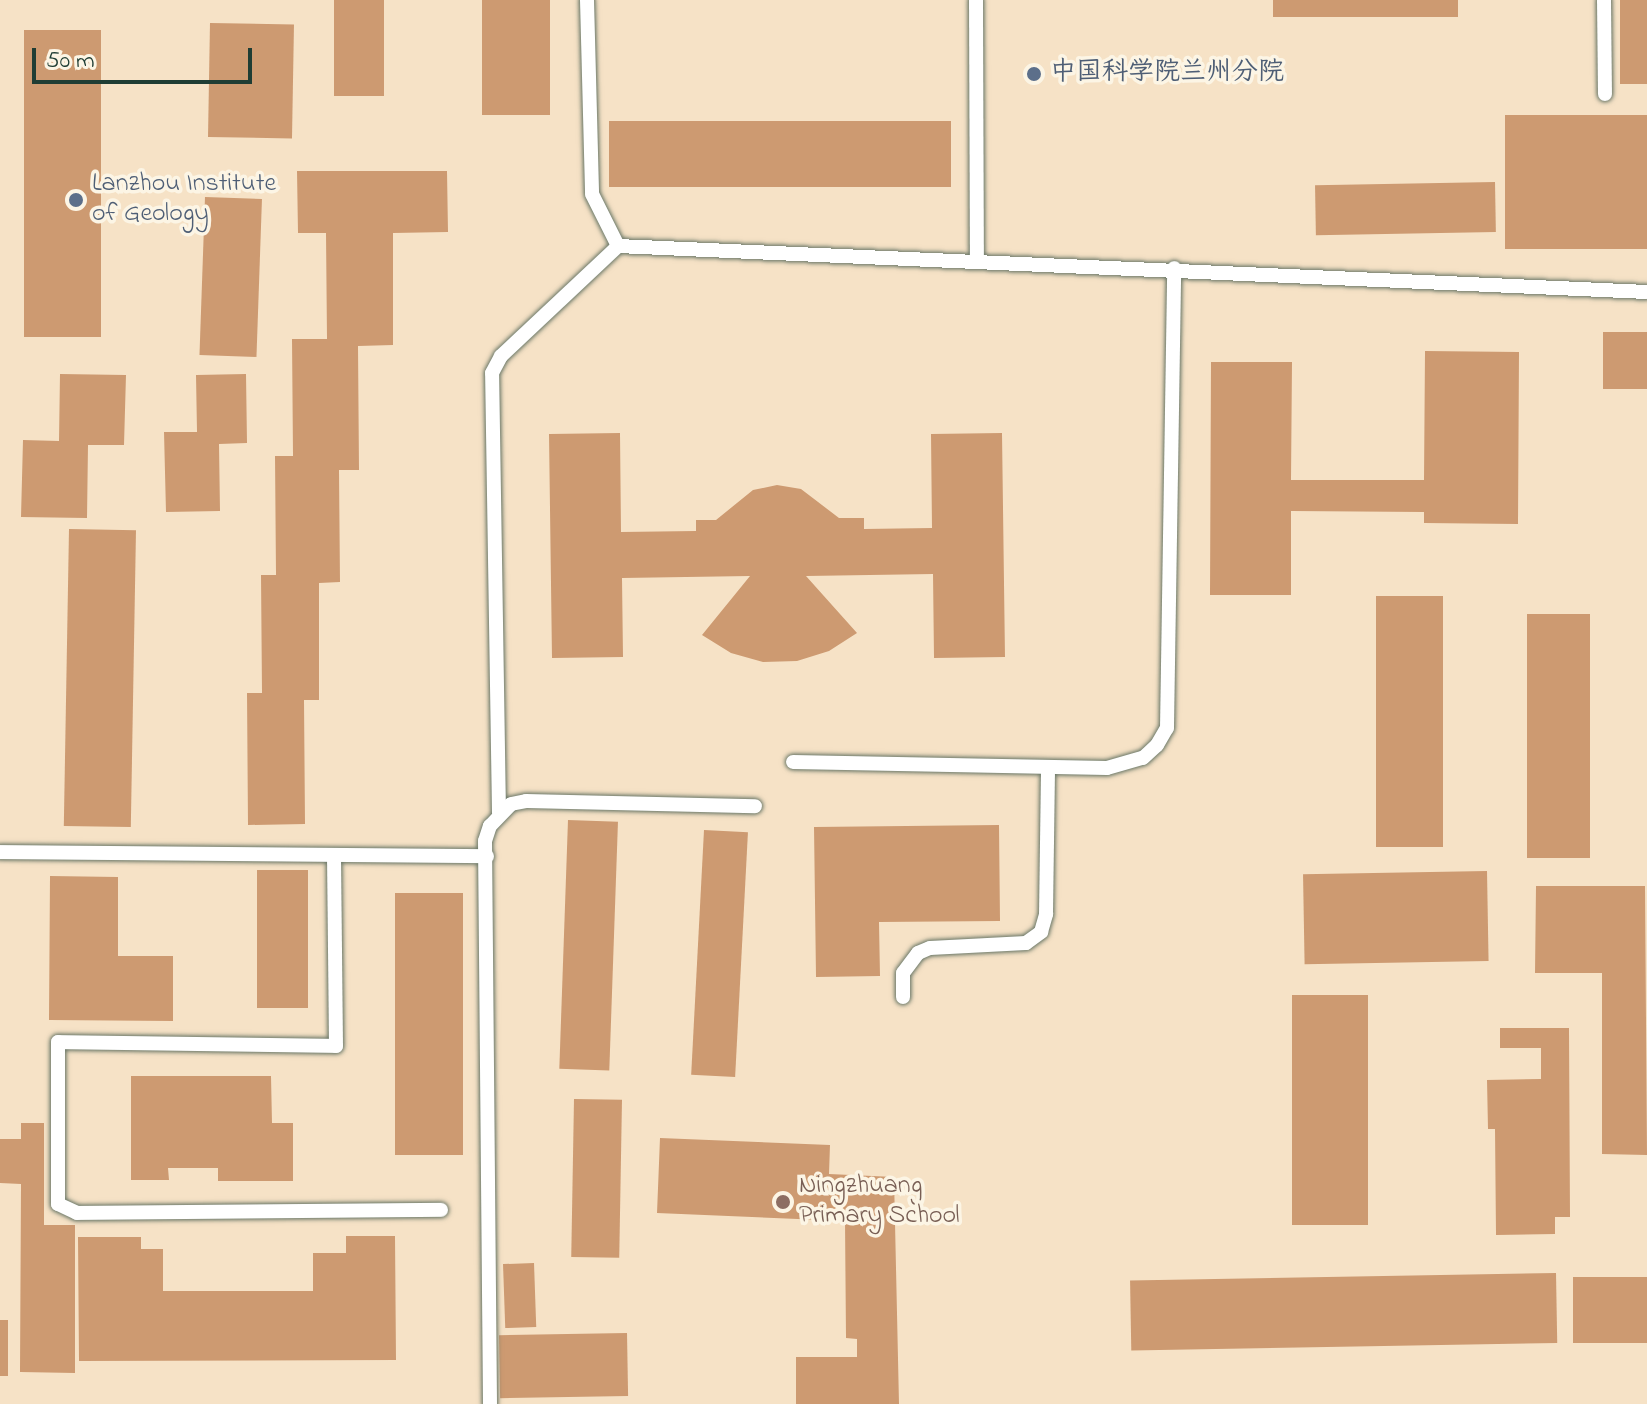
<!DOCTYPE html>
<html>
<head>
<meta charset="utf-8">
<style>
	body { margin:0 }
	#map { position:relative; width:1647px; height:1404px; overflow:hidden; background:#f6e2c6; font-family:"Indie Flower","LXGW WenKai TC",sans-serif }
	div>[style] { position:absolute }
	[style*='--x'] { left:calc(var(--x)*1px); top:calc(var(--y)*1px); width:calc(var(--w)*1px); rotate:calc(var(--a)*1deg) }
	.building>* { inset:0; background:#cd9a71; transform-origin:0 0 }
	.roads { filter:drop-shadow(0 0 2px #6a7767) drop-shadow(0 0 2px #6a7767) }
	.service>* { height:14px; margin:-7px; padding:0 7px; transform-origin:7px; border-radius:7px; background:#fff }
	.dots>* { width:22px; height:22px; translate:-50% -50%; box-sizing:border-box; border:4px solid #fcf5e5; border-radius:50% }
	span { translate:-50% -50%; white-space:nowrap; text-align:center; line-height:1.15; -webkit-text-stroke:7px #fcf5e5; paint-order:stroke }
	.service-label { font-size:26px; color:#4e5e75 }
	.left { translate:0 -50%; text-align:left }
	.education-label { font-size:26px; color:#785e54 }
	.scale { position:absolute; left:32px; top:48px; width:220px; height:36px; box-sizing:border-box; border:4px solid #1f3d34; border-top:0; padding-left:10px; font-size:24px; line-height:28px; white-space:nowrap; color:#1f3d34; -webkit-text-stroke:6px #fcf5e5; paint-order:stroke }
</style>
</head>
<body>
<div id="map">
	<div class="building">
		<div style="left:334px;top:0;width:50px;height:96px"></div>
		<div style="left:482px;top:0;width:68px;height:115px"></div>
		<div style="left:1273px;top:0;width:185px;height:17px"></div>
		<div style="left:1620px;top:0;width:27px;height:84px"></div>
		<div style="left:210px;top:23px;width:84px;height:114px;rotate:1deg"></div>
		<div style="left:24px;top:30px;width:77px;height:307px"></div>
		<div style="left:1647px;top:115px;width:134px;height:142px;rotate:90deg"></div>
		<div style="left:609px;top:121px;width:342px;height:66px"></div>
		<div style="clip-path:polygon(297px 171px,447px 171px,448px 232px,393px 233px,393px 345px,358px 346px,359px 470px,339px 470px,340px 582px,319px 583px,319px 700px,304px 700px,305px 824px,248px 825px,247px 693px,262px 693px,261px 575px,276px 575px,275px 456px,293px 456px,292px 339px,327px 339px,326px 233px,298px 233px)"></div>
		<div style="left:1495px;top:182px;width:50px;height:180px;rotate:89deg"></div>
		<div style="left:205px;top:197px;width:57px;height:158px;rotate:2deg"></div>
		<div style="left:1603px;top:332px;width:44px;height:57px"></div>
		<div style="clip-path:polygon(1425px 351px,1519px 352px,1518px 524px,1424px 523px,1424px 512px,1291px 511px,1291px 595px,1210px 595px,1211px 362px,1292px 362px,1291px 480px,1424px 480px)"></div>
		<div style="clip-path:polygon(60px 374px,126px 375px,124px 445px,88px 445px,87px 518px,21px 517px,23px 440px,59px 441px)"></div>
		<div style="clip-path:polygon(246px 374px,247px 443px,219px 444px,220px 511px,166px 512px,164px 432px,197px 432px,196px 375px)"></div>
		<div style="clip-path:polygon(620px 433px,621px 532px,696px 531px,696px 520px,716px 520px,753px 490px,777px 485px,801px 489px,839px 518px,864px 518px,864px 529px,932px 528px,931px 434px,1002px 433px,1005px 657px,934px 658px,933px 574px,806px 576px,857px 633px,829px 651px,797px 661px,763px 662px,731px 653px,702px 635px,750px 576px,622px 578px,623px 657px,552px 658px,549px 434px)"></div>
		<div style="left:69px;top:529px;width:67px;height:297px;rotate:1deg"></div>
		<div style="left:1376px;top:596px;width:67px;height:251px"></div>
		<div style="left:1527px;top:614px;width:63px;height:244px"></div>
		<div style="left:568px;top:820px;width:50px;height:249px;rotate:2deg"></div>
		<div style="clip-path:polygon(999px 825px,1000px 921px,879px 922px,880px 976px,816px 977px,814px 827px)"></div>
		<div style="left:704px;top:830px;width:44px;height:245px;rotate:3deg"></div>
		<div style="left:257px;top:870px;width:51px;height:138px"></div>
		<div style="left:1487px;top:871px;width:90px;height:184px;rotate:89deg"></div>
		<div style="clip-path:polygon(50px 876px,118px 877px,118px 956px,173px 956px,173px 1021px,49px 1020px)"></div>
		<div style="clip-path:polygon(1536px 886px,1645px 886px,1647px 1155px,1602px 1154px,1602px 973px,1535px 973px)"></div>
		<div style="left:395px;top:893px;width:68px;height:262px"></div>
		<div style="left:1292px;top:995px;width:76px;height:230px"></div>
		<div style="clip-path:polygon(1500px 1028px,1569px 1028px,1570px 1217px,1555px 1217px,1555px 1234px,1496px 1235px,1495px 1129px,1488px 1129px,1487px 1080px,1541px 1079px,1541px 1048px,1500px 1048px)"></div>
		<div style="clip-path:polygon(131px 1076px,271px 1076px,272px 1123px,293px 1123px,293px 1181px,218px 1181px,218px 1168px,168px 1168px,169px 1180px,131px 1180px)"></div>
		<div style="left:574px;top:1099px;width:48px;height:158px;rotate:1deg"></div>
		<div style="clip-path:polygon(21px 1123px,44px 1123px,44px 1225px,75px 1225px,75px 1373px,20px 1372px,21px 1184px,0 1183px,0 1139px,21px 1139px)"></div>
		<div style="clip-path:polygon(660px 1138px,830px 1145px,829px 1174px,894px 1177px,899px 1404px,796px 1404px,796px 1357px,857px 1357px,857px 1339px,846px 1338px,845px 1221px,657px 1213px)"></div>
		<div style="clip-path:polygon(346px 1236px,395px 1236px,396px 1360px,79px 1361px,78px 1237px,141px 1237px,141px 1249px,163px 1249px,163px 1291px,313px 1291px,313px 1253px,346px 1253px)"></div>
		<div style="left:534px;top:1263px;width:64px;height:31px;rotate:88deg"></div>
		<div style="left:1556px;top:1273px;width:70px;height:426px;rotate:89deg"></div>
		<div style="left:1573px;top:1277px;width:74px;height:66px"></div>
		<div style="left:0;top:1320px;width:8px;height:56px"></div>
		<div style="left:627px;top:1333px;width:63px;height:128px;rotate:89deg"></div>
	</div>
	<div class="roads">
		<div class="service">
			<div style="--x:587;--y:0;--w:194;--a:88.5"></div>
			<div style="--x:592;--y:194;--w:58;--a:63.4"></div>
			<div style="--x:976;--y:0;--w:260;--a:89.8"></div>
			<div style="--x:1604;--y:0;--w:94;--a:89.4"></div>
			<div style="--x:793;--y:762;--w:314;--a:1.1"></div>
			<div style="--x:1107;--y:768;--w:37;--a:-16"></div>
			<div style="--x:1143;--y:758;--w:19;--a:-43"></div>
			<div style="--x:1157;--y:745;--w:20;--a:-60"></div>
			<div style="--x:1167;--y:728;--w:460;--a:-89.1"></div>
			<div style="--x:499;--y:813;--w:440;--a:-90.9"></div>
			<div style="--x:492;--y:373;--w:19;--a:-62"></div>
			<div style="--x:501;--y:356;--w:161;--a:-43.2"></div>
			<div style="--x:618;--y:246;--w:1030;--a:2.56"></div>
			<div style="--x:0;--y:852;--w:487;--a:0.5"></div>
			<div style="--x:334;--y:855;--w:191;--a:89.4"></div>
			<div style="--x:336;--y:1046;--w:278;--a:-179.2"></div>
			<div style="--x:58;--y:1042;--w:162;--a:90"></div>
			<div style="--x:58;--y:1204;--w:21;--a:25"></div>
			<div style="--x:77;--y:1213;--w:364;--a:-0.5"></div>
			<div style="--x:903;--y:997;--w:24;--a:-90"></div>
			<div style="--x:903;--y:973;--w:25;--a:-53"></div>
			<div style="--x:918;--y:953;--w:13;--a:-23"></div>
			<div style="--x:930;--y:948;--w:96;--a:-3"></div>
			<div style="--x:1026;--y:943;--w:19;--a:-36"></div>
			<div style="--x:1041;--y:932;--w:19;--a:-74"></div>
			<div style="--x:1046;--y:914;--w:147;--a:-89.2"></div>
			<div style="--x:490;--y:1404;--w:563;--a:-90.51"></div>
			<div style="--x:485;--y:841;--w:16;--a:-72"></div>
			<div style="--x:490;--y:826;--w:30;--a:-46"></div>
			<div style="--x:511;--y:804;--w:15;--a:-11"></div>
			<div style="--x:526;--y:801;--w:229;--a:1.3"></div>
		</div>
	</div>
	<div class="dots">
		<div style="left:1034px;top:74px;background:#5c6f8a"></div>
		<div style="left:76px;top:200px;background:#5c6f8a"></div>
		<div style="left:783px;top:1202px;background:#8d6e63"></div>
	</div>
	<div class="service-label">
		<span class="left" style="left:1050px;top:74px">中国科学院兰州分院</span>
		<span class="left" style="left:92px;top:200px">Lanzhou Institute<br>of Geology</span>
	</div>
	<div class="education-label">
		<span class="left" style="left:799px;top:1202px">Ningzhuang<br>Primary School</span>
	</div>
	<div class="scale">50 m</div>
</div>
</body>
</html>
